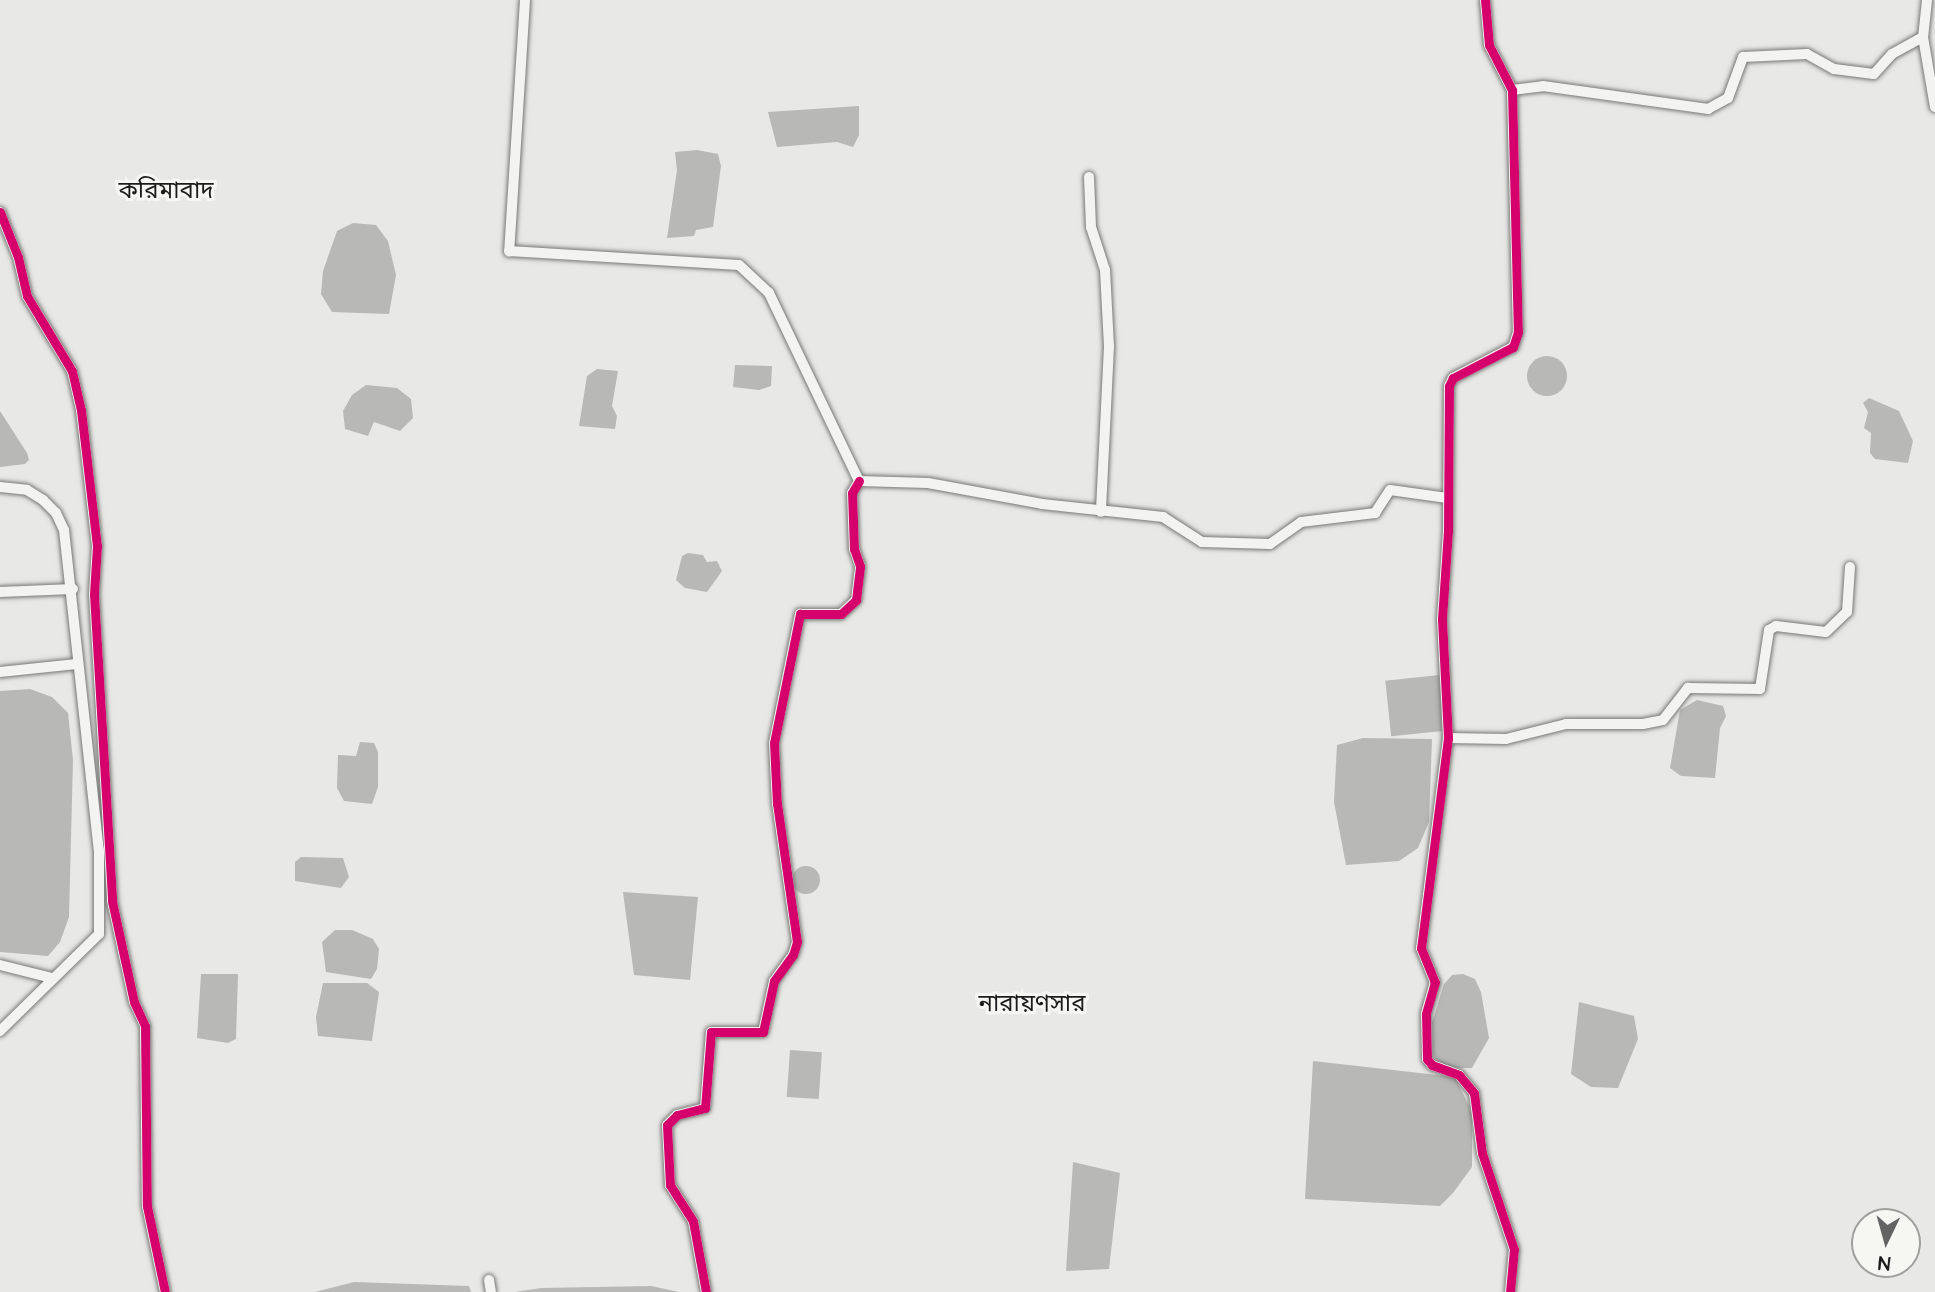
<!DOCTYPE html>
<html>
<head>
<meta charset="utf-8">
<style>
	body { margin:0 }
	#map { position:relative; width:1935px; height:1292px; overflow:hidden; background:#e8e8e6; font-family:"Architects Daughter","Noto Sans Bengali",sans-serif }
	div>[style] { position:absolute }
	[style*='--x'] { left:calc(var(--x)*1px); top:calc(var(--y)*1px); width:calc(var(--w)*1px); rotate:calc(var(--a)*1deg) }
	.water>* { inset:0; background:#b8b8b6; transform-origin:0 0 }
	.round { border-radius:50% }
	.roads { filter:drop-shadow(0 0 2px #787877) drop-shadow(0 0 2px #787877) }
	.street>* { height:10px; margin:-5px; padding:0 5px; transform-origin:5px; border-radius:5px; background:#f3f3f1 }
	.cycleway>* { height:9px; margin:-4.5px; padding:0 4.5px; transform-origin:4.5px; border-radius:4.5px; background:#d6006c }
	span { translate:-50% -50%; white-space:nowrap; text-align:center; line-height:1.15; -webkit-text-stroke:6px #f6f6f2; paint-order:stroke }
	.quarter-label { font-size:24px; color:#1c1c1c }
	.north { position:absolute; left:1851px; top:1208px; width:70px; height:70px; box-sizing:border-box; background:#f6f6f2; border:2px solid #9f9f9c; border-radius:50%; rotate:185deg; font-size:19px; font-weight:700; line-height:28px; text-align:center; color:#1c1c1c }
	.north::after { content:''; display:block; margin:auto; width:24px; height:32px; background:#636363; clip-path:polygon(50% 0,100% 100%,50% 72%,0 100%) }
</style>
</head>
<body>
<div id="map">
	<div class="water">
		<div style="clip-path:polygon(859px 106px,859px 135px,853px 147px,837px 142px,777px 147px,768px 112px)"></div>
		<div style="clip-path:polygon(697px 150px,718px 154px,721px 166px,713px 227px,696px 230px,694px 236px,667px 238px,677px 170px,675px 152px)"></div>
		<div style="clip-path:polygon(353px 223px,376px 225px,388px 241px,396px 275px,389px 314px,332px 312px,321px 294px,323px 271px,337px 231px)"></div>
		<div class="round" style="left:1527px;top:356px;width:40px;height:40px"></div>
		<div style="clip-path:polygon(735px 365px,772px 366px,771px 386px,759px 390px,733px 387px)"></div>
		<div style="clip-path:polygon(597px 369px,618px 371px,612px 406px,617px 416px,615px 429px,579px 426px,587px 376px)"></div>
		<div style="clip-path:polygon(366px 385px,397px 388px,411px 399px,413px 418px,400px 431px,374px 422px,368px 436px,345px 429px,343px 411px,352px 395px)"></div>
		<div style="clip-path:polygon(1869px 398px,1899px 411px,1913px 441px,1908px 463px,1875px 459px,1870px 453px,1871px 433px,1864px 428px,1868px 412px,1863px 403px)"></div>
		<div style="clip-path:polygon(0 411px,27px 453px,29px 460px,25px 464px,0 467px)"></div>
		<div style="clip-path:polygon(688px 553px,703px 555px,707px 562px,717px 561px,722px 571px,707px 592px,685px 588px,676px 580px,682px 556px)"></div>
		<div style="left:1439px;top:675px;width:56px;height:54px;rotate:84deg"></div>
		<div style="clip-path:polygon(30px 689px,52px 697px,68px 713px,73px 760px,69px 917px,60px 942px,48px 956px,0 952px,0 691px)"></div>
		<div style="clip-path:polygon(1697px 700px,1723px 706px,1726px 716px,1720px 728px,1715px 778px,1681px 776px,1670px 768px,1680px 710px)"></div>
		<div style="clip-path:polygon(1363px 738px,1432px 739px,1429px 822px,1418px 848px,1399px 861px,1346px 865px,1334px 802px,1337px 745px)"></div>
		<div style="clip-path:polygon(360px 742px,374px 743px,378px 752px,378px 787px,372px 804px,344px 801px,337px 788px,338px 755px,356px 756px)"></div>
		<div style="clip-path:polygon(301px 857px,343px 858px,349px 877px,341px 888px,295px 881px,295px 862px)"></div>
		<div class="round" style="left:792px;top:866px;width:28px;height:28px"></div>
		<div style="clip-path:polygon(623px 892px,698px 897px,690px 980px,634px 975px)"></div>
		<div style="clip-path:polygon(335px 930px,352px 930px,373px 939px,379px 949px,377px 969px,371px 979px,326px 972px,322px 942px)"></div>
		<div style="clip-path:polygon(201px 974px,238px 974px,236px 1039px,228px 1043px,197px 1038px)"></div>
		<div style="clip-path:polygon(1463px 974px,1475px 979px,1481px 992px,1489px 1038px,1472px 1068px,1454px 1068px,1438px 1062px,1433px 1054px,1432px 1023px,1444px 984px,1452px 975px)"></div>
		<div style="clip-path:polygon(323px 983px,367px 983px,379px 992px,372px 1041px,318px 1036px,316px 1017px)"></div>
		<div style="clip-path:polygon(1579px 1002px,1634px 1016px,1638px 1039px,1618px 1088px,1591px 1087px,1571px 1074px)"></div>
		<div style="left:790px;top:1050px;width:32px;height:47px;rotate:4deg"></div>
		<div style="clip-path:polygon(1313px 1061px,1455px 1077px,1472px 1112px,1472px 1167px,1453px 1193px,1440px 1206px,1305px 1199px)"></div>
		<div style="clip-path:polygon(1073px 1162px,1120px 1173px,1109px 1269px,1066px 1271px)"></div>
		<div style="clip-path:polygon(354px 1282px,469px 1286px,471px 1292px,315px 1292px)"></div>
		<div style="clip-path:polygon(651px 1286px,679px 1292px,515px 1292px,541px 1288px)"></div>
	</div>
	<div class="roads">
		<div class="street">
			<div style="--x:525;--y:0;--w:252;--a:93.6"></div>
			<div style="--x:509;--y:251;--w:230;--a:3.5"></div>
			<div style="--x:739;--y:265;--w:41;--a:43"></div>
			<div style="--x:769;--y:293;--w:208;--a:64.4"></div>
			<div style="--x:1485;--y:0;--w:45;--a:84.9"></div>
			<div style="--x:1489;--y:45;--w:51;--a:62.9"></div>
			<div style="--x:1512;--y:90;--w:242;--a:88.6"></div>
			<div style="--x:1518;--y:332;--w:16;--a:108"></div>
			<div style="--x:1513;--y:347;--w:68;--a:152.7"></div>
			<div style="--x:1453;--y:378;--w:9;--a:117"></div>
			<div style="--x:1449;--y:386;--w:145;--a:90.4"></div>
			<div style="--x:1448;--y:531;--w:88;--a:93.9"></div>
			<div style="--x:1442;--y:619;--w:119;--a:87.1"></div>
			<div style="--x:1448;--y:738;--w:212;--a:97.3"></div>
			<div style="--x:1421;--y:948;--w:37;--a:68"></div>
			<div style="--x:1435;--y:982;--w:33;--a:106"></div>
			<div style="--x:1426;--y:1014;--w:45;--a:88.7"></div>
			<div style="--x:1427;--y:1059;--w:8;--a:50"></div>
			<div style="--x:1432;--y:1065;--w:29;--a:20"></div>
			<div style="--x:1459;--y:1075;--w:23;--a:50"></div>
			<div style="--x:1474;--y:1093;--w:61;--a:82.4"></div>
			<div style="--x:1482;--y:1153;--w:101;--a:71.6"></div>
			<div style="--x:1514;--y:1249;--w:43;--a:95.3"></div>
			<div style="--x:1927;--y:0;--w:37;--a:96"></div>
			<div style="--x:1923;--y:37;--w:71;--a:80.3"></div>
			<div style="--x:1512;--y:90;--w:31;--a:-7"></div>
			<div style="--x:1543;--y:86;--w:167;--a:7.9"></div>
			<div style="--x:1708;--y:109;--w:23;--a:-29"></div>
			<div style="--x:1728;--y:98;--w:44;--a:-69.9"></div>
			<div style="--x:1743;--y:57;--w:64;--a:-2.7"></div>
			<div style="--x:1807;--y:54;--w:31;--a:29"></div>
			<div style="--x:1834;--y:69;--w:40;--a:7.1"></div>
			<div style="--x:1874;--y:74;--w:27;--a:-48"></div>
			<div style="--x:1892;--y:54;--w:35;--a:-29"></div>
			<div style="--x:1089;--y:177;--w:50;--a:87.7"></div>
			<div style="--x:1091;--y:227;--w:45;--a:72"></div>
			<div style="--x:1105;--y:270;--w:76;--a:87"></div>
			<div style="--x:1109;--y:346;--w:166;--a:92.8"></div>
			<div style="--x:0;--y:212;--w:48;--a:68.2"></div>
			<div style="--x:18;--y:257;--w:40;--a:77"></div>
			<div style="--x:27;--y:296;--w:87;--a:59"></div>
			<div style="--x:72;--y:371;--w:40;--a:77"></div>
			<div style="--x:81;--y:410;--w:137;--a:83.3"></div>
			<div style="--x:97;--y:546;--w:48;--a:93.6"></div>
			<div style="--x:94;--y:594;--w:308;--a:86.6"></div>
			<div style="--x:112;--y:901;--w:103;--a:77.7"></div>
			<div style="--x:134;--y:1002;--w:26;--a:65"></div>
			<div style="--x:145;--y:1026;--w:180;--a:89.4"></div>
			<div style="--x:147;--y:1206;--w:88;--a:78.2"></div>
			<div style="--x:859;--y:481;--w:69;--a:1.7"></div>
			<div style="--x:928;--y:483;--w:116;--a:10.4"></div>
			<div style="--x:1042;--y:504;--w:122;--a:6.1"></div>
			<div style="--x:1163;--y:517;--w:46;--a:32.7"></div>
			<div style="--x:1202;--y:542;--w:68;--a:1.7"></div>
			<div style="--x:1270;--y:544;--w:38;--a:-35"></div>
			<div style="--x:1301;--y:522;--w:75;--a:-6.9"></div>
			<div style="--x:1375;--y:513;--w:27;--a:-57"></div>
			<div style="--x:1390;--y:490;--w:58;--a:8"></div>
			<div style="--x:0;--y:487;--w:27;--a:6"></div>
			<div style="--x:27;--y:490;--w:19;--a:32"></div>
			<div style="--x:43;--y:500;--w:18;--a:45"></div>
			<div style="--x:56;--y:513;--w:19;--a:65"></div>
			<div style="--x:64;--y:530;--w:322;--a:83.8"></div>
			<div style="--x:99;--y:850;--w:84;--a:90"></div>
			<div style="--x:99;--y:934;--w:139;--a:135.6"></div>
			<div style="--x:0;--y:592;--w:73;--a:-2.4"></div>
			<div style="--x:0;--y:672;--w:77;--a:-5.9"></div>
			<div style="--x:1448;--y:738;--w:58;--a:1"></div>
			<div style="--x:1506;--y:739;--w:62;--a:-14"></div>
			<div style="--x:1566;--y:724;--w:77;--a:0"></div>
			<div style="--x:1643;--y:724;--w:20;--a:-11"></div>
			<div style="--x:1663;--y:720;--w:41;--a:-52"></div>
			<div style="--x:1688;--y:688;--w:72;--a:0.8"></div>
			<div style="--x:1760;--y:689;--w:60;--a:-81.3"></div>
			<div style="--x:1769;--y:630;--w:8;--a:-30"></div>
			<div style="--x:1776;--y:626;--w:50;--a:6.8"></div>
			<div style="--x:1826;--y:632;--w:29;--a:-44"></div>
			<div style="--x:1847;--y:612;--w:45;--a:-86.2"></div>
			<div style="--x:0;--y:965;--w:54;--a:14"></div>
			<div style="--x:489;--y:1280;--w:12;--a:81"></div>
			<div style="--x:706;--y:1292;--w:72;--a:-100.4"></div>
			<div style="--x:693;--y:1221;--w:43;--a:-122.6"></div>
			<div style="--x:670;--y:1185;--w:60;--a:-92.9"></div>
			<div style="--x:667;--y:1125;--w:14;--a:-45"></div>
			<div style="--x:677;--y:1115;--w:29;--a:-14"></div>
			<div style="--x:705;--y:1108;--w:76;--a:-85.5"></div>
			<div style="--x:711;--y:1032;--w:52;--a:0"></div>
			<div style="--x:763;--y:1032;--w:52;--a:-77.8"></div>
			<div style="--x:774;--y:981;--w:32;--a:-54"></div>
			<div style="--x:793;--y:955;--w:14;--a:-73"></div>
			<div style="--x:797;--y:942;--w:139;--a:-98.2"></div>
			<div style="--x:777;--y:804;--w:61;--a:-92.8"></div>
			<div style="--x:774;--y:743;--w:132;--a:-78.6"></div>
			<div style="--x:800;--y:614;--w:41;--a:0"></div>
			<div style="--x:841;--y:614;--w:21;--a:-43"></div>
			<div style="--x:856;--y:600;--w:34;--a:-83"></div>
			<div style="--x:860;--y:566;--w:18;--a:-109"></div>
			<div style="--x:854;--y:549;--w:56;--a:-92"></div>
			<div style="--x:852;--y:493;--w:14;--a:-60"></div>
		</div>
	</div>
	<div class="cycleway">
		<div style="--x:1485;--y:0;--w:45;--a:84.9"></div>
		<div style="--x:1489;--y:45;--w:51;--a:62.9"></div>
		<div style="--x:1512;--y:90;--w:242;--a:88.6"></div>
		<div style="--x:1518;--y:332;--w:16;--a:108"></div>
		<div style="--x:1513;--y:347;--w:68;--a:152.7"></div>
		<div style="--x:1453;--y:378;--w:9;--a:117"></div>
		<div style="--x:1449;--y:386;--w:145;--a:90.4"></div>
		<div style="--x:1448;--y:531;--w:88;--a:93.9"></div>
		<div style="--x:1442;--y:619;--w:119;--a:87.1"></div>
		<div style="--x:1448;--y:738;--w:212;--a:97.3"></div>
		<div style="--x:1421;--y:948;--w:37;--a:68"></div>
		<div style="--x:1435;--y:982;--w:33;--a:106"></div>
		<div style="--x:1426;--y:1014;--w:45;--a:88.7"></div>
		<div style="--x:1427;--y:1059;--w:8;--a:50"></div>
		<div style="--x:1432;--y:1065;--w:29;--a:20"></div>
		<div style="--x:1459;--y:1075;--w:23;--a:50"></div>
		<div style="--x:1474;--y:1093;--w:61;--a:82.4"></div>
		<div style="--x:1482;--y:1153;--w:101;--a:71.6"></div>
		<div style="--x:1514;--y:1249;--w:43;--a:95.3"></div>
		<div style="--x:0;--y:212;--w:48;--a:68.2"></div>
		<div style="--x:18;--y:257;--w:40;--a:77"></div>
		<div style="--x:27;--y:296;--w:87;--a:59"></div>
		<div style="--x:72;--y:371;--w:40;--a:77"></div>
		<div style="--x:81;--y:410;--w:137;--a:83.3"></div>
		<div style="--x:97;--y:546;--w:48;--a:93.6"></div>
		<div style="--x:94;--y:594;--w:308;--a:86.6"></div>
		<div style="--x:112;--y:901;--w:103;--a:77.7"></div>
		<div style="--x:134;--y:1002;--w:26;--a:65"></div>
		<div style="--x:145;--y:1026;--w:180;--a:89.4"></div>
		<div style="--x:147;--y:1206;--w:88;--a:78.2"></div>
		<div style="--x:706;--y:1292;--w:72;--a:-100.4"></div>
		<div style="--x:693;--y:1221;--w:43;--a:-122.6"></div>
		<div style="--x:670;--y:1185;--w:60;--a:-92.9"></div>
		<div style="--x:667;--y:1125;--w:14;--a:-45"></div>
		<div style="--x:677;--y:1115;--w:29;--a:-14"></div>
		<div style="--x:705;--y:1108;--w:76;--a:-85.5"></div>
		<div style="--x:711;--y:1032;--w:52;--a:0"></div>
		<div style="--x:763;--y:1032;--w:52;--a:-77.8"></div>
		<div style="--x:774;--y:981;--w:32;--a:-54"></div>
		<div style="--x:793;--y:955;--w:14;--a:-73"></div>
		<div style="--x:797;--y:942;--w:139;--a:-98.2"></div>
		<div style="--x:777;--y:804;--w:61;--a:-92.8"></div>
		<div style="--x:774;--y:743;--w:132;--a:-78.6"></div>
		<div style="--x:800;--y:614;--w:41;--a:0"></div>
		<div style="--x:841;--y:614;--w:21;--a:-43"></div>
		<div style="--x:856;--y:600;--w:34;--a:-83"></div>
		<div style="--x:860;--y:566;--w:18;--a:-109"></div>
		<div style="--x:854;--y:549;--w:56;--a:-92"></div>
		<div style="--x:852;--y:493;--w:14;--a:-60"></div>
	</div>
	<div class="quarter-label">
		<span style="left:166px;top:192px">করিমাবাদ</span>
		<span style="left:1032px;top:1005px">নারায়ণসার</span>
	</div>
	<div class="north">N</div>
</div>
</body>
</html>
